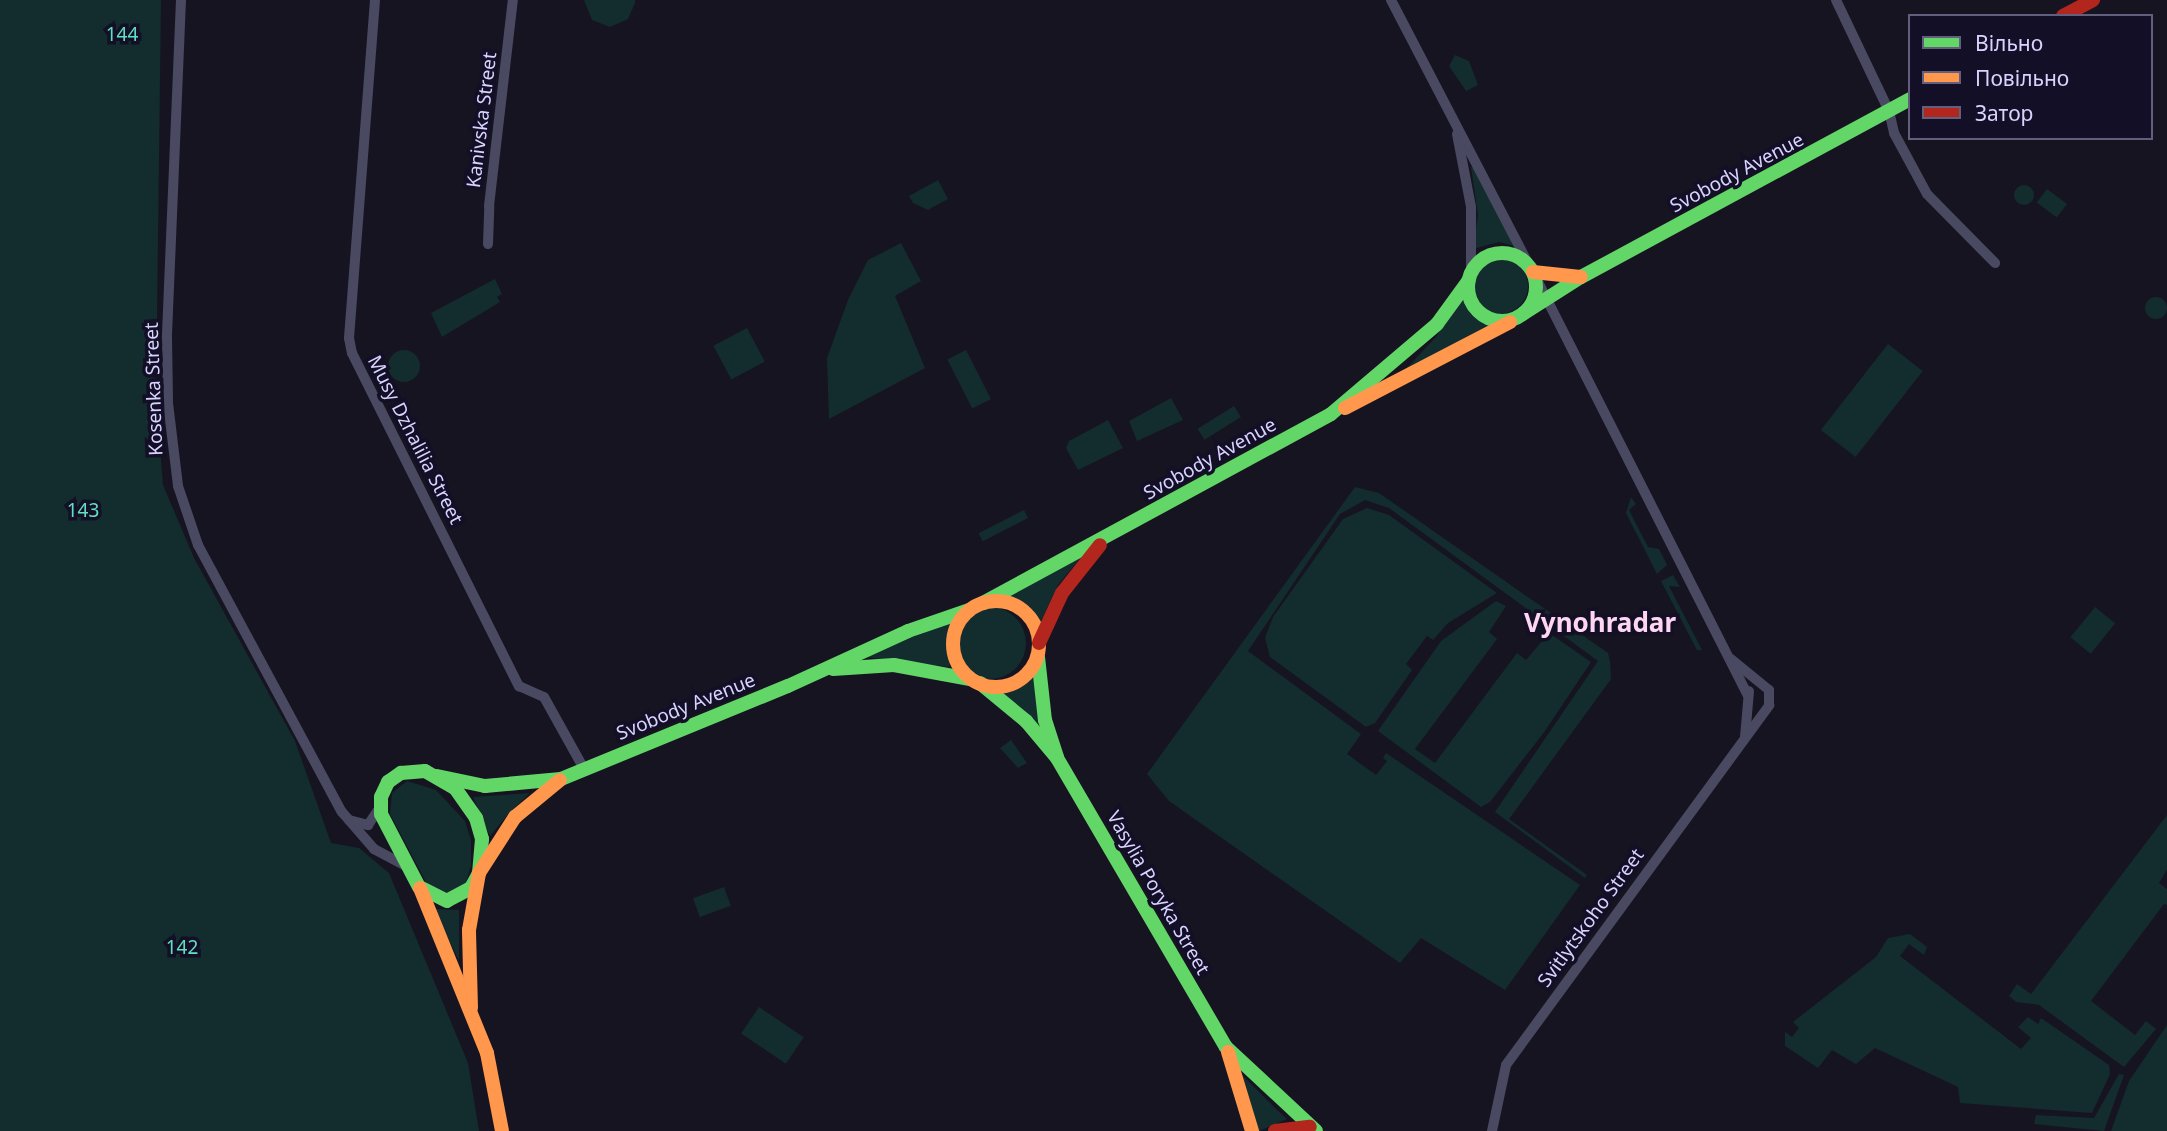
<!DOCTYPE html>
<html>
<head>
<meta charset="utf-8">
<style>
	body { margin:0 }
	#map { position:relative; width:2167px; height:1131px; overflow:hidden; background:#161421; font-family:"Noto Sans",sans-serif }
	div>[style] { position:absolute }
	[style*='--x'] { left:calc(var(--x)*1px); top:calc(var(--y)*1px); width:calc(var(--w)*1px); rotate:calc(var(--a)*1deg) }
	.green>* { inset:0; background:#132c2d; transform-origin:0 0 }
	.round { border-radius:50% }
	.street>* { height:10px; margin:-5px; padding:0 5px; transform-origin:5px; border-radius:5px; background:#4a4962 }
	.fast>* { height:14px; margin:-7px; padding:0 7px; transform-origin:7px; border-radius:7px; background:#63d668 }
	.fast>.ring { margin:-7px; padding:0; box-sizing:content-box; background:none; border:14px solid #63d668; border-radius:50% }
	.slow>* { height:14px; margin:-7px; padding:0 7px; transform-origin:7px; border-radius:7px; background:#ff974d }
	.slow>.ring { margin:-7px; padding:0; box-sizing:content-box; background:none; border:14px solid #ff974d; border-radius:50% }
	.jam>* { height:14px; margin:-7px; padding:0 7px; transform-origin:7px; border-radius:7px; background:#b3261e }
	span { translate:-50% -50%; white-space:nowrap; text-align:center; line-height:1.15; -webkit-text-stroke:7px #130f26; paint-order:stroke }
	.park-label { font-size:19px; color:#5fe0c0 }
	.street-label { font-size:19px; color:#d9d4ff }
	.district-label { font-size:26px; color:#ffd6f0; font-weight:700 }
	.legend { position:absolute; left:1908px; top:14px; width:245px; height:126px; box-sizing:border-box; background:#130f26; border:2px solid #625e7d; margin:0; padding:9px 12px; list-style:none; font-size:21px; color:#d9d4ff }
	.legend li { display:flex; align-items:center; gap:14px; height:35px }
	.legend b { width:35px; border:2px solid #625e7d }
</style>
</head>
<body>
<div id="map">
	<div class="green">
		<div style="clip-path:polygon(0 0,161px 0,156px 397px,163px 485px,194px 558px,295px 741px,331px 843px,359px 848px,389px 873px,468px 1063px,479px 1131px,0 1131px)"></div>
		<div style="clip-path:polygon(584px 0,635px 0,635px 3px,628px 19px,610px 27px,592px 20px)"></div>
		<div style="clip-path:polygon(1455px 55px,1469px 61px,1478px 85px,1466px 91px,1449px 66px)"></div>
		<div style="clip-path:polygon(1476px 165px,1515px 246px,1499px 242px,1473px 249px,1478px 215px,1471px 167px)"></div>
		<div style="clip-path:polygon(938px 180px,948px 199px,928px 210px,913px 203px,909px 196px)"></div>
		<div class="round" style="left:2014px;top:185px;width:20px;height:20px"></div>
		<div style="left:2047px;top:189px;width:25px;height:17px;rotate:37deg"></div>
		<div style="clip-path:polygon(901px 243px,921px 281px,895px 296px,925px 368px,829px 419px,827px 358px,848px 300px,868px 260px)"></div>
		<div class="round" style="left:1472px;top:258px;width:56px;height:56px"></div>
		<div style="clip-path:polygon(495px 279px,502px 294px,497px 297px,500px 302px,442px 337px,431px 313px)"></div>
		<div style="clip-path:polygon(1461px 295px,1470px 313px,1491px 326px,1404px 371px,1436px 337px)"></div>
		<div class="round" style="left:2145px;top:297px;width:22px;height:22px"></div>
		<div style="left:747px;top:328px;width:38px;height:38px;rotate:62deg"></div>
		<div style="left:1888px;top:344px;width:44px;height:109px;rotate:38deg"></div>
		<div class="round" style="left:388px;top:350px;width:32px;height:32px"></div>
		<div style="left:966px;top:350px;width:55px;height:21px;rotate:63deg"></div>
		<div style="clip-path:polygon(1171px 398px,1183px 420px,1137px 441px,1129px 421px)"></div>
		<div style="left:1234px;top:406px;width:13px;height:43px;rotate:58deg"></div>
		<div style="clip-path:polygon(1108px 420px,1123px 448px,1078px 470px,1066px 448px,1069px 441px)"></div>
		<div style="clip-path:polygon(1355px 487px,1379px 493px,1608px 653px,1610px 661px,1611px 679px,1509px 819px,1587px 875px,1585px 878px,1495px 812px,1598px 661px,1389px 508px,1365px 500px,1340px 514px,1248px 651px,1361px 734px,1347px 754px,1376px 775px,1387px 761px,1383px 758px,1386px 753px,1580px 885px,1505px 990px,1421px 938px,1400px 963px,1169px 801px,1147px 774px)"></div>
		<div style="clip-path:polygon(1631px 497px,1636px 504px,1629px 510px,1648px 547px,1659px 549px,1667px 565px,1657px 574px,1626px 513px)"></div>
		<div style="clip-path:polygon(1367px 508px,1389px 515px,1497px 593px,1448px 623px,1433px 640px,1427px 636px,1406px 664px,1412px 670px,1375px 723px,1366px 727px,1270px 657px,1265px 638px,1273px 617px,1343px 519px)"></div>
		<div style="left:1024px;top:510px;width:9px;height:51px;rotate:63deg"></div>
		<div style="clip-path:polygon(1083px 555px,1058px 585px,1041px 621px,1007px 598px)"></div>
		<div style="clip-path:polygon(1673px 575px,1680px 587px,1669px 586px,1702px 650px,1697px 650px,1661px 581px)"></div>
		<div style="clip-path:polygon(1496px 601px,1506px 606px,1489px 632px,1497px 639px,1415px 749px,1435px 763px,1517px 653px,1526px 660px,1549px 633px,1591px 662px,1545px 731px,1490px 802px,1481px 807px,1378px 731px,1441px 641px)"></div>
		<div style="left:2095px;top:607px;width:26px;height:39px;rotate:39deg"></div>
		<div class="round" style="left:954px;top:607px;width:72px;height:72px"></div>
		<div style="clip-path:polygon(955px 619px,948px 641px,950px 667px,865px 657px)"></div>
		<div style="clip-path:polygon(1034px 675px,1045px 732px,995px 690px,1020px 687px)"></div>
		<div style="clip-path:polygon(1011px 740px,1027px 763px,1018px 768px,1000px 748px)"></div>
		<div style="clip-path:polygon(407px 781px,436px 790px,465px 821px,471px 840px,471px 865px,466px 883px,448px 894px,428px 886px,390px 814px,392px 793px)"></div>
		<div style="clip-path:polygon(530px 793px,509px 813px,490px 836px,473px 797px)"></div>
		<div style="clip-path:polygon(2167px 815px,2167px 870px,2159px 883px,2167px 889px,2167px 905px,2164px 904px,2091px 1001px,2135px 1035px,2146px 1021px,2156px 1029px,2124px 1067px,2039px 1005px,2016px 1002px,2009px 996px,2017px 984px,2031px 994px)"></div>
		<div style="left:724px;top:887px;width:20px;height:33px;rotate:70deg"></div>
		<div style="clip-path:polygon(434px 909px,459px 910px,459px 961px)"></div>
		<div style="clip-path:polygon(1910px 934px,1927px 947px,1924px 955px,1909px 944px,1900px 956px,2021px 1049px,2031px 1038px,2018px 1027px,2028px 1017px,2038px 1024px,2041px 1018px,2109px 1065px,2110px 1074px,2092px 1113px,1960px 1103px,1958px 1087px,1875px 1048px,1856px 1064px,1832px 1050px,1818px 1068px,1785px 1046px,1785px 1032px,1792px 1037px,1799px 1028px,1793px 1022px,1876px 957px,1888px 938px)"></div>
		<div style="left:759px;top:1007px;width:54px;height:32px;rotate:34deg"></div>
		<div style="clip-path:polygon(2167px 1025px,2167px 1131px,2111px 1131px,2129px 1081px)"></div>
		<div style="clip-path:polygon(1235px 1068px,1276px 1109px,1287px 1119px,1259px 1131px)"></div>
		<div style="clip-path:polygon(2119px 1074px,2124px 1075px,2104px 1131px,2034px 1124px,2036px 1115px,2094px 1118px)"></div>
	</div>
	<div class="street">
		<div style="--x:181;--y:0;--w:338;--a:92.4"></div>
		<div style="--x:167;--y:338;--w:65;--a:89.1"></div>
		<div style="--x:168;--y:403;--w:84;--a:83.1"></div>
		<div style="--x:178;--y:486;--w:62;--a:71.3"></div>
		<div style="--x:198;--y:545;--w:303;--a:61.7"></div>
		<div style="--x:342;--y:812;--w:49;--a:49.1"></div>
		<div style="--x:374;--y:849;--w:38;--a:28"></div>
		<div style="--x:375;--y:0;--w:339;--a:94.4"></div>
		<div style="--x:349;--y:338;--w:15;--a:79"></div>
		<div style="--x:352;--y:353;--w:373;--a:63.4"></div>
		<div style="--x:519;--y:686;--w:27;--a:24"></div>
		<div style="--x:544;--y:697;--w:82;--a:60.9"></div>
		<div style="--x:1391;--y:0;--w:299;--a:62.5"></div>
		<div style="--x:1836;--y:0;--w:123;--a:64.5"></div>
		<div style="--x:1889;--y:111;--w:23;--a:77"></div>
		<div style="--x:1894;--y:133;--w:69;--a:61.6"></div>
		<div style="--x:1927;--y:194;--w:97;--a:45.4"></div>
		<div style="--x:1457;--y:134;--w:74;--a:79.1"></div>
		<div style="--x:1471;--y:207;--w:67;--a:90"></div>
		<div style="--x:488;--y:244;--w:38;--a:-88"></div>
		<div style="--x:489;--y:206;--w:207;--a:-83.4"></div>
		<div style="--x:1533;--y:272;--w:475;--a:63.1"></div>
		<div style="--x:1745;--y:737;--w:46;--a:-85"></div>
		<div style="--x:349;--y:820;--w:20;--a:15"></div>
		<div style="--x:368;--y:825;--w:22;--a:-56"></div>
		<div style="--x:1492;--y:1131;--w:67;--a:-78"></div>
		<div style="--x:1506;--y:1065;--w:446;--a:-53.8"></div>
		<div style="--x:1769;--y:705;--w:15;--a:-90"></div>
		<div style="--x:1769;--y:690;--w:49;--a:-140.8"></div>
	</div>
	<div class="fast">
		<div class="ring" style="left:1468px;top:253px;width:54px;height:54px"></div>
		<div style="--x:1524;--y:313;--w:67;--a:-32.3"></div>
		<div style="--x:1581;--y:277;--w:374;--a:-28.4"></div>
		<div style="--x:983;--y:603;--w:396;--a:-28.5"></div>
		<div style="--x:1331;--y:414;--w:139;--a:-40.3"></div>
		<div style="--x:1437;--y:324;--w:54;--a:-54"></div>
		<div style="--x:1038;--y:657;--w:63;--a:83.7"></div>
		<div style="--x:1045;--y:720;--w:39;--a:72"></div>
		<div style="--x:833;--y:669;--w:61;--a:-3.8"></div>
		<div style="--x:894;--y:665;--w:76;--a:10.6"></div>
		<div style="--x:980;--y:683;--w:60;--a:39.6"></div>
		<div style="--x:1026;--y:721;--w:48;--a:50"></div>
		<div style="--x:1057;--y:758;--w:335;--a:59.7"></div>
		<div style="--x:1226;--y:1047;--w:123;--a:43"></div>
		<div style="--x:425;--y:771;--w:34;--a:30"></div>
		<div style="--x:455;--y:788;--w:37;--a:55"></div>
		<div style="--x:476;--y:818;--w:22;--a:74"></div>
		<div style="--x:482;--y:839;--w:34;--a:95"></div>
		<div style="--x:479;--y:873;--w:17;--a:118"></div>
		<div style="--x:471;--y:888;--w:27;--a:152"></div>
		<div style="--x:447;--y:901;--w:31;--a:-153"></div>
		<div style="--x:419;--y:887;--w:82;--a:-117.5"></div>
		<div style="--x:381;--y:814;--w:17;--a:-90"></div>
		<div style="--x:381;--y:797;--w:17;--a:-65"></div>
		<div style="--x:388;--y:782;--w:16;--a:-35"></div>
		<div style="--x:401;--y:773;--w:24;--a:-5"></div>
		<div style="--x:437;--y:776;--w:49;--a:11.8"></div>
		<div style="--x:485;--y:786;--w:76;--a:-5.3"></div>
		<div style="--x:561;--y:779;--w:245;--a:-22.3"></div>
		<div style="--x:788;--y:686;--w:132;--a:-24.6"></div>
		<div style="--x:908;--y:631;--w:65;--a:-19"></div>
	</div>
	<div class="slow">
		<div style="--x:1533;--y:272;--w:48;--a:5.9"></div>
		<div style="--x:1345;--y:408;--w:186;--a:-27.5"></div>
		<div class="ring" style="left:953px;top:601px;width:72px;height:72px"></div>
		<div style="--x:420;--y:888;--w:178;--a:67.9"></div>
		<div style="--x:487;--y:1053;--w:79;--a:79.1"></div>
		<div style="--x:471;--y:1008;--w:78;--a:-91.5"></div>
		<div style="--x:469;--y:930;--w:58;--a:-80"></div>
		<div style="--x:479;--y:873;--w:67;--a:-57.3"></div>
		<div style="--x:515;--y:817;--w:58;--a:-39.4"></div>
		<div style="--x:1228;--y:1052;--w:83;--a:73.1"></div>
	</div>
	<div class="jam">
		<div style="--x:2063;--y:16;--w:34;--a:-28"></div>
		<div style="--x:1039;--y:643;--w:55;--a:-65.3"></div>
		<div style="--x:1062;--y:593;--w:61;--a:-51.6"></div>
		<div style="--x:1275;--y:1131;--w:35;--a:-7"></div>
	</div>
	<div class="park-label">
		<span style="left:122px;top:35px">144</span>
		<span style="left:83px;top:511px">143</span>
		<span style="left:182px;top:948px">142</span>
	</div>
	<div class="street-label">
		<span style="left:482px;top:120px;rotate:-83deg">Kanivska Street</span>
		<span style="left:1737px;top:173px;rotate:-28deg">Svobody Avenue</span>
		<span style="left:154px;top:389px;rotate:-92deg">Kosenka Street</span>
		<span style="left:415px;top:440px;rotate:63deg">Musy Dzhalilia Street</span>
		<span style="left:1210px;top:459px;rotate:-29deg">Svobody Avenue</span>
		<span style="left:686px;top:707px;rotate:-22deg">Svobody Avenue</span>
		<span style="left:1158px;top:893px;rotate:60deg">Vasylia Poryka Street</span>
		<span style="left:1591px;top:918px;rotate:-54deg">Svitlytskoho Street</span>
	</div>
	<div class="district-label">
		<span style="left:1600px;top:623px">Vynohradar</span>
	</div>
	<ul class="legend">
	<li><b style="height:9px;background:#63d668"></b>Вільно</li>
	<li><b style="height:9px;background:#ff974d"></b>Повільно</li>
	<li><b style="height:9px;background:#b3261e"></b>Затор</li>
	</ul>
</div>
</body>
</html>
